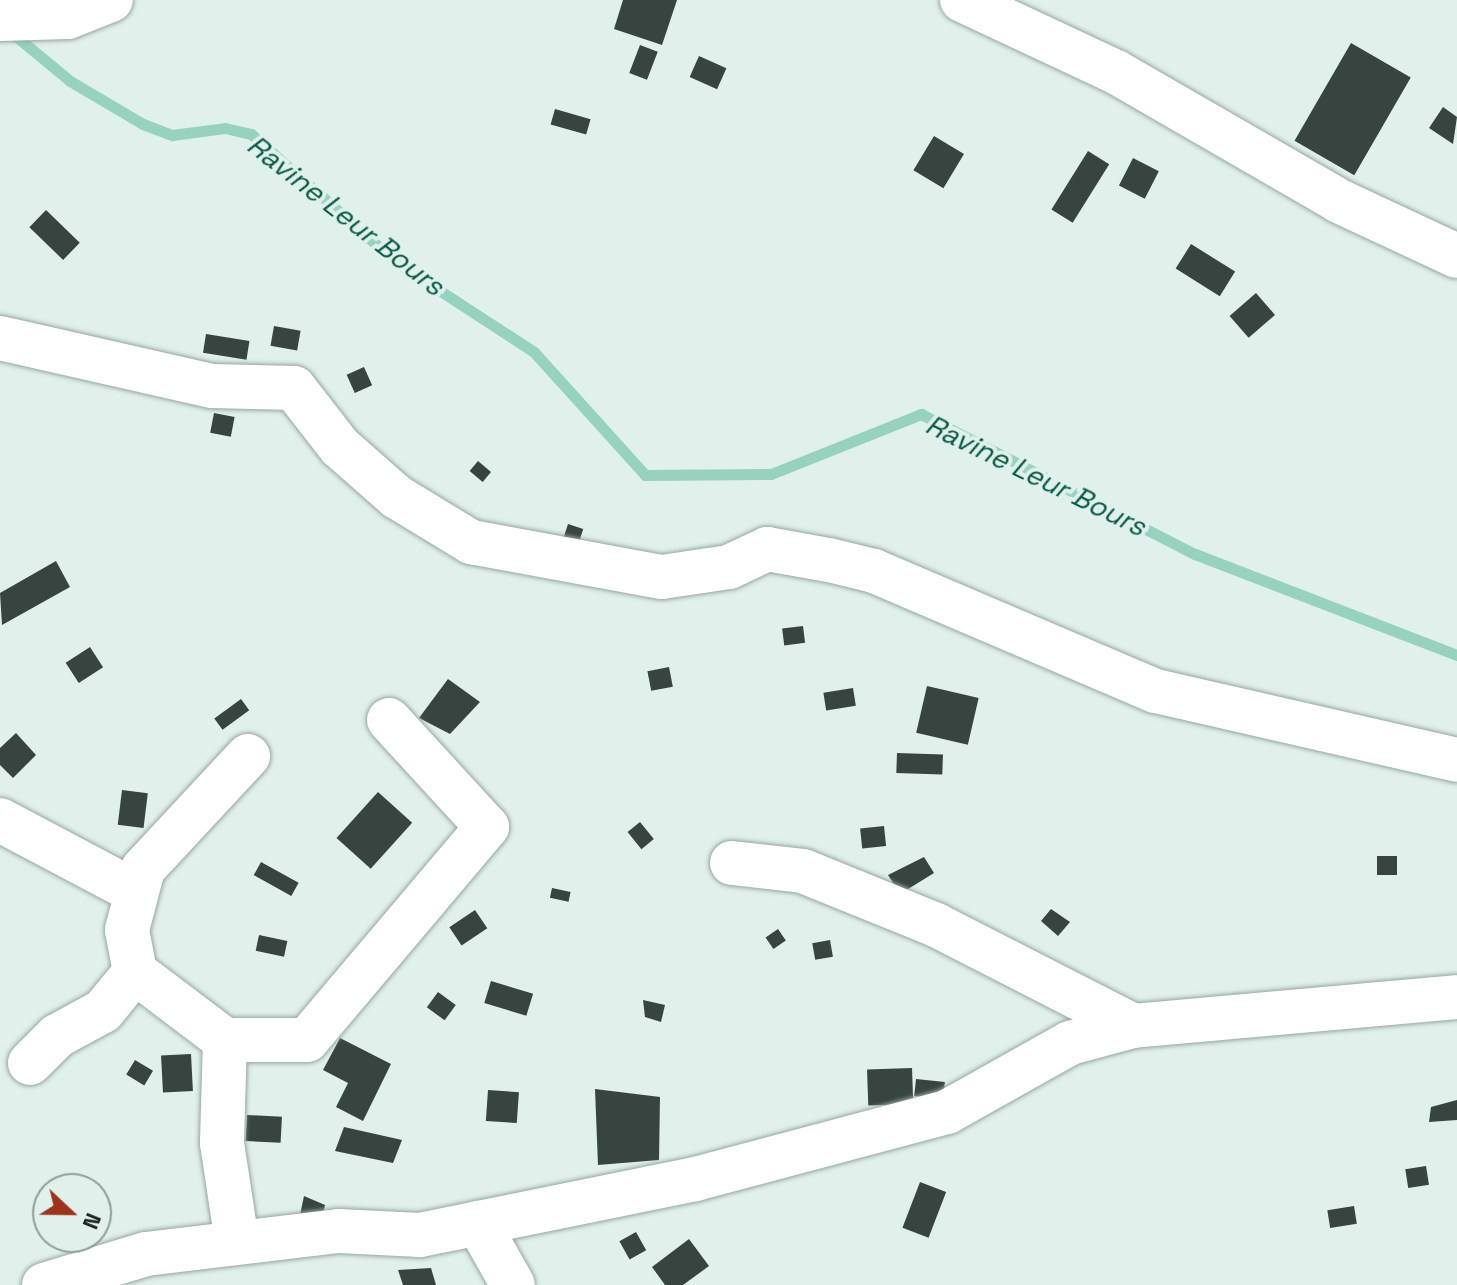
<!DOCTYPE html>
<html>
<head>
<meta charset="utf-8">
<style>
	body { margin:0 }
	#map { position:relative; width:1457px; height:1285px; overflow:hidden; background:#e0f0ea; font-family:"Space Grotesk",sans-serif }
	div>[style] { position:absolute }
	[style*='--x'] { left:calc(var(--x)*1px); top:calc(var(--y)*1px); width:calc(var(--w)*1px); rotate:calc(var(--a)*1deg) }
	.stream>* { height:11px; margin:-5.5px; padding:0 5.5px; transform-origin:5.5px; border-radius:5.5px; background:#96d2be }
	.building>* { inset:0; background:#384440; transform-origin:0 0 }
	.roads { filter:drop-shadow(0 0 2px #97a6a1) drop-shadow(0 0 2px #97a6a1) }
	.minor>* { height:44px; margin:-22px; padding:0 22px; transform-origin:22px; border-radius:22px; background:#fff }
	span { translate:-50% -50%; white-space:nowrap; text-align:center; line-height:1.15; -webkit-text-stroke:8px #e0f0ea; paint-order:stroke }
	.water-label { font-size:28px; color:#065946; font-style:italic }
	.north { position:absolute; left:32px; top:1173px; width:80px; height:80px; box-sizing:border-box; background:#e0f0ea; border:2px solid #919d99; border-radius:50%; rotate:112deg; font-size:22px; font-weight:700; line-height:32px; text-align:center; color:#1b211f }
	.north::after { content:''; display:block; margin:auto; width:28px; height:36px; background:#9c331c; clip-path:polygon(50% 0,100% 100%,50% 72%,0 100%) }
</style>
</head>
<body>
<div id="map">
	<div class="stream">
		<div style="--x:12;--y:33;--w:75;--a:39.6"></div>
		<div style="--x:70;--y:81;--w:85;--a:30.5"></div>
		<div style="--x:143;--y:124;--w:31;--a:21"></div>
		<div style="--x:172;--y:135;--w:53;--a:-7.5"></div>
		<div style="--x:225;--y:128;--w:27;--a:13"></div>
		<div style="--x:251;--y:134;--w:193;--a:41.4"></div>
		<div style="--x:396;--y:262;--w:165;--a:33.1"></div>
		<div style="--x:534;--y:352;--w:166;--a:47.9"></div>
		<div style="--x:645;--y:475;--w:126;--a:-0.5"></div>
		<div style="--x:771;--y:474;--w:162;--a:-21.8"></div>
		<div style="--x:921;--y:414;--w:308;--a:27.1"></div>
		<div style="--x:1195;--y:554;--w:281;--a:21.1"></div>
	</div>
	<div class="building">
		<div style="clip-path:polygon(623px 0,677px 0,662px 45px,614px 29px)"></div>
		<div style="left:1351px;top:43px;width:69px;height:113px;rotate:30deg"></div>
		<div style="left:640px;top:45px;width:19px;height:30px;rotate:21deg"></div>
		<div style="left:699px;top:56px;width:30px;height:23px;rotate:24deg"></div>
		<div style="clip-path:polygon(1443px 107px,1457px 117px,1453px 144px,1429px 128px)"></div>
		<div style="left:555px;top:109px;width:37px;height:16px;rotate:16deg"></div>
		<div style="left:934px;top:136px;width:35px;height:40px;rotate:31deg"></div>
		<div style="left:1088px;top:151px;width:25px;height:69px;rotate:32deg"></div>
		<div style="left:1133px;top:158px;width:29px;height:31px;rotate:27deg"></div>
		<div style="left:46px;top:210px;width:47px;height:24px;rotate:44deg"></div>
		<div style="left:1191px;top:244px;width:52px;height:29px;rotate:32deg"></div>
		<div style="left:1256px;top:293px;width:29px;height:35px;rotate:49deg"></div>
		<div style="left:274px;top:326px;width:27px;height:20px;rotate:10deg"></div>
		<div style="left:206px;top:334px;width:44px;height:19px;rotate:9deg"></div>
		<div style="left:364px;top:367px;width:20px;height:19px;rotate:66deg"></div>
		<div style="left:214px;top:413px;width:21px;height:20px;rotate:11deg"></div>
		<div style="left:478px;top:461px;width:17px;height:13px;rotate:40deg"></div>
		<div style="left:568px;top:524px;width:16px;height:19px;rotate:18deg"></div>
		<div style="clip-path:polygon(56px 561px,70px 587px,2px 625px,0 593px)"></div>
		<div style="left:803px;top:626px;width:17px;height:21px;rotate:83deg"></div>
		<div style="left:90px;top:647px;width:24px;height:29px;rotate:57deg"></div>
		<div style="left:669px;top:667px;width:20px;height:22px;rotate:79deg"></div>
		<div style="clip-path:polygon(448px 679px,480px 702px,450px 734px,419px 718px)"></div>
		<div style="left:927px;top:686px;width:53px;height:48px;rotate:13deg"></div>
		<div style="left:853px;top:688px;width:18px;height:30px;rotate:81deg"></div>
		<div style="left:241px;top:699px;width:14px;height:33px;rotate:54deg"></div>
		<div style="clip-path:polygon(16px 733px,36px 755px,13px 778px,0 765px,0 748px)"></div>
		<div style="left:897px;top:753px;width:46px;height:20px;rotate:2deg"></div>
		<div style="left:122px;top:790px;width:26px;height:35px;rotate:7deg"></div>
		<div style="left:378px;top:792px;width:46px;height:62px;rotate:42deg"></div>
		<div style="left:640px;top:822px;width:22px;height:16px;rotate:51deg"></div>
		<div style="left:884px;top:826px;width:20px;height:24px;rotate:84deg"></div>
		<div style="left:1377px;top:856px;width:20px;height:19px"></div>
		<div style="clip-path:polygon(924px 857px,934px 873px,900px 894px,888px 875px)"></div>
		<div style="left:261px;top:862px;width:43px;height:15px;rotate:29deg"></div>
		<div style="left:552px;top:888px;width:19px;height:10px;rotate:12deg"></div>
		<div style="clip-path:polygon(1051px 909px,1070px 922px,1058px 936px,1041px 921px)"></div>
		<div style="left:475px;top:910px;width:22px;height:31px;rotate:56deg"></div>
		<div style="left:778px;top:929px;width:14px;height:15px;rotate:56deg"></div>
		<div style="left:259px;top:935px;width:29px;height:16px;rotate:12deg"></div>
		<div style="left:830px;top:940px;width:17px;height:18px;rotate:80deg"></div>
		<div style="left:491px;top:981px;width:44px;height:23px;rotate:17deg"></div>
		<div style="left:438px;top:992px;width:22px;height:19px;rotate:36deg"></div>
		<div style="clip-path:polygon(643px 1000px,665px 1005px,661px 1022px,645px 1017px)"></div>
		<div style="clip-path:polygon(340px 1038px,391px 1064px,363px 1121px,336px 1107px,348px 1083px,323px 1070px)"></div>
		<div style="left:191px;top:1054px;width:37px;height:30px;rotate:87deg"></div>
		<div style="left:135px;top:1060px;width:21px;height:17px;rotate:31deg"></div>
		<div style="left:912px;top:1068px;width:36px;height:45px;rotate:88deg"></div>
		<div style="left:916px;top:1079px;width:29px;height:17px;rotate:6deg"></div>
		<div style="clip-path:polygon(595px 1089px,660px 1097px,659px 1160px,598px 1165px)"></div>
		<div style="left:488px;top:1090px;width:31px;height:31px;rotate:4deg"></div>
		<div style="clip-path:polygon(1457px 1100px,1457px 1120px,1429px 1122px,1431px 1107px)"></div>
		<div style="left:247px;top:1115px;width:35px;height:26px;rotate:3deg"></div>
		<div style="clip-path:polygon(344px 1127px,402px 1140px,393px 1163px,335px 1151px)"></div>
		<div style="left:1426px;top:1166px;width:19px;height:21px;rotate:81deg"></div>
		<div style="left:920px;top:1182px;width:28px;height:49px;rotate:21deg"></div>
		<div style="clip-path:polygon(304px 1196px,325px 1205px,322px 1219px,300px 1215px)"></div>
		<div style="left:1354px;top:1206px;width:18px;height:27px;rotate:81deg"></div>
		<div style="left:636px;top:1232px;width:21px;height:19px;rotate:61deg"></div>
		<div style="clip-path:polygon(689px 1239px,709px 1266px,683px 1285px,665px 1285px,652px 1267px)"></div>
		<div style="clip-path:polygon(431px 1268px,436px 1285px,403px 1285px,398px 1270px)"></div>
	</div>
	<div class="roads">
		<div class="minor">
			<div style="--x:962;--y:0;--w:170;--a:25.1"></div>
			<div style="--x:1116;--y:72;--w:258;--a:30"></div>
			<div style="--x:1339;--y:201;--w:130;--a:25"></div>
			<div style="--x:0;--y:19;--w:68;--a:-1.7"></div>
			<div style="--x:68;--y:17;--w:46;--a:-21.6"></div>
			<div style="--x:0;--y:338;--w:217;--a:12.8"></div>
			<div style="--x:212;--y:386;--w:82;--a:1.4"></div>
			<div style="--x:294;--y:388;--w:75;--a:52.1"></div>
			<div style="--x:340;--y:447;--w:76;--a:41.3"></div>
			<div style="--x:397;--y:497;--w:87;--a:31.3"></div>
			<div style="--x:471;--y:542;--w:194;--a:10.4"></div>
			<div style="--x:662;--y:577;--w:68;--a:-8.5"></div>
			<div style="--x:729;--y:567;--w:42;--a:-25.3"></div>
			<div style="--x:767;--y:549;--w:63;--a:10.1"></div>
			<div style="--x:829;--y:560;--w:46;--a:13.7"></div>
			<div style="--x:874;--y:571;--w:306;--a:23.1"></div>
			<div style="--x:1156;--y:691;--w:309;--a:12.9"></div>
			<div style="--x:248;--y:756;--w:154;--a:132.9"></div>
			<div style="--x:143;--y:869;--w:63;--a:104.7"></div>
			<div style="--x:127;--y:930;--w:43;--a:79.2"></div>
			<div style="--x:135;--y:972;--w:113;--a:37.1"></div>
			<div style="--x:225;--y:1040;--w:82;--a:0"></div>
			<div style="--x:307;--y:1040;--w:279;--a:-49.8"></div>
			<div style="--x:487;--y:827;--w:145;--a:-132.5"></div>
			<div style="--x:0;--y:820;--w:152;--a:27.9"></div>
			<div style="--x:732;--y:863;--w:71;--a:6.4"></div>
			<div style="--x:803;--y:871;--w:144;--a:22.1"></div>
			<div style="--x:936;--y:925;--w:221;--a:27.1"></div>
			<div style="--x:225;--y:1040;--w:103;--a:91.7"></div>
			<div style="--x:222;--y:1143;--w:100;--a:81.4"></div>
			<div style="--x:30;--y:1063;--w:38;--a:-45"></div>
			<div style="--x:57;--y:1036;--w:52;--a:-28.5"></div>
			<div style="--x:103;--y:1011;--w:50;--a:-50.6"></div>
			<div style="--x:478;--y:1223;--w:71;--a:60.6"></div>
			<div style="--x:44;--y:1285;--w:107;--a:-16.9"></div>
			<div style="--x:146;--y:1254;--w:194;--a:-6.8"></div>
			<div style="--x:339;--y:1231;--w:81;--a:2.8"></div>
			<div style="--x:420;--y:1235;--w:281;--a:-11.5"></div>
			<div style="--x:695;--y:1179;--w:261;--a:-14.9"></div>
			<div style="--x:947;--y:1112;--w:141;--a:-29.3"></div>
			<div style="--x:1070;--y:1043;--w:65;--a:-15.1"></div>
			<div style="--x:1133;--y:1026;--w:325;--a:-5.1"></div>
		</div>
	</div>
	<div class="water-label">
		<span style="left:346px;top:215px;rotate:38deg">Ravine Leur Bours</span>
		<span style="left:1036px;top:475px;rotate:26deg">Ravine Leur Bours</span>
	</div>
	<div class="north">N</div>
</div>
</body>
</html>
